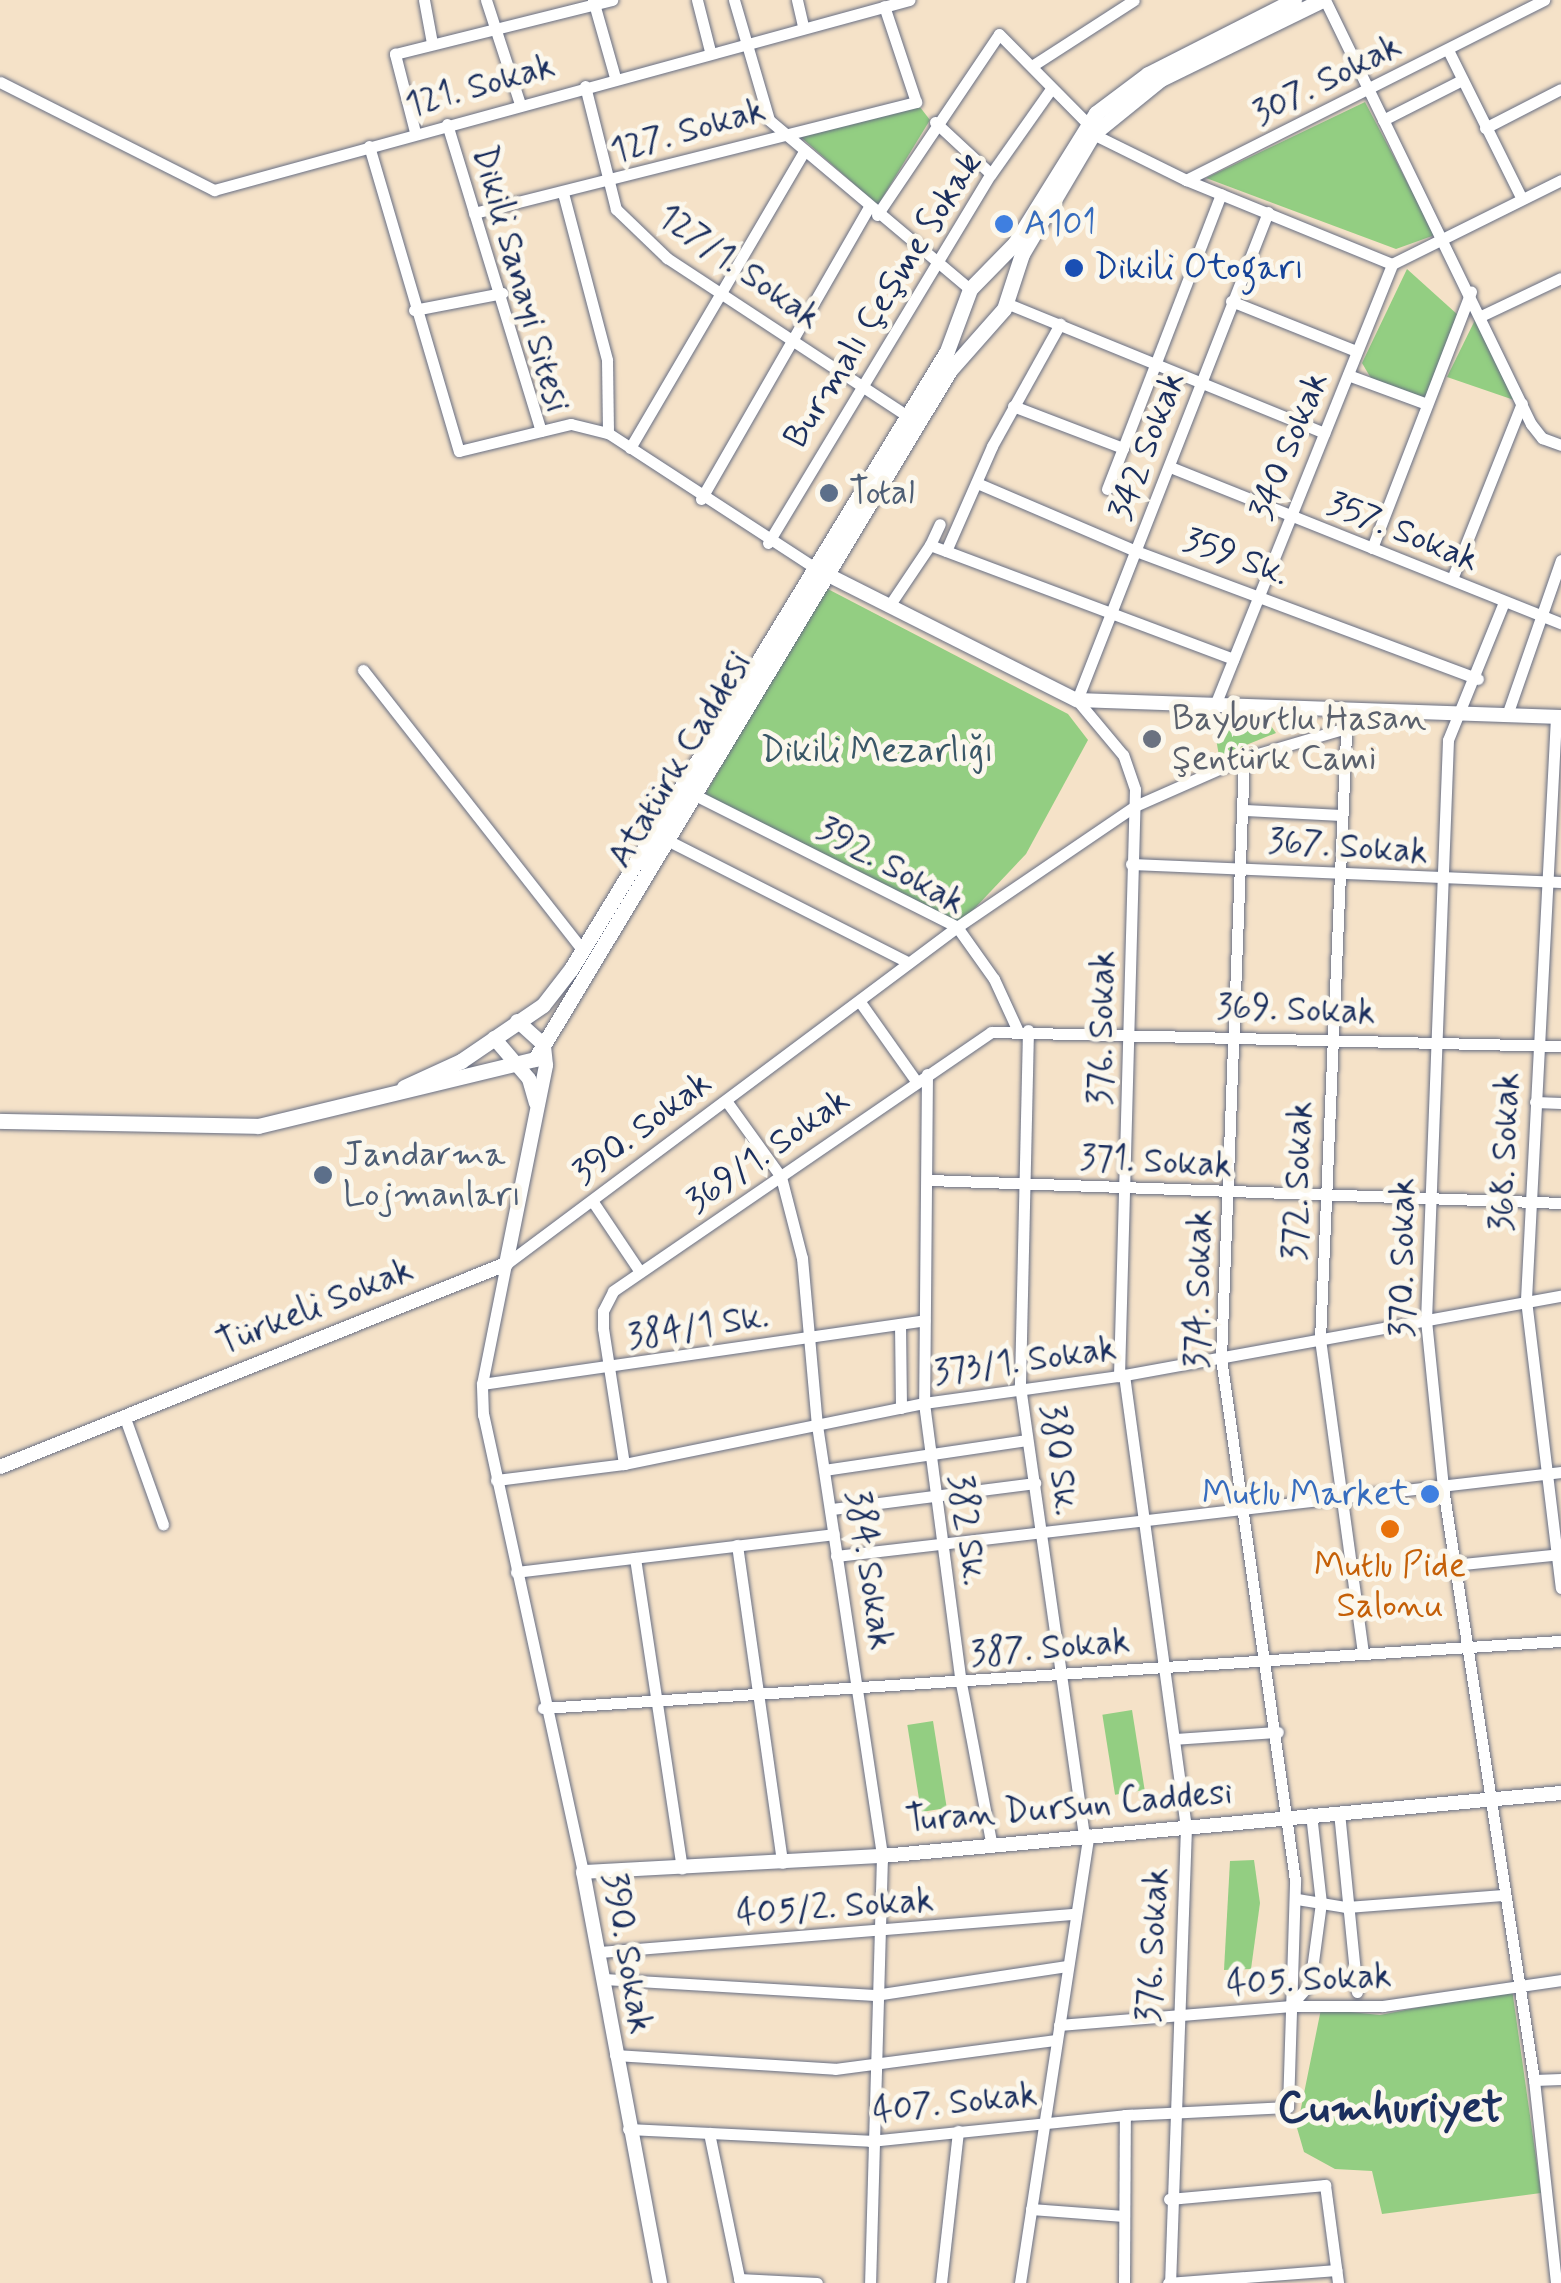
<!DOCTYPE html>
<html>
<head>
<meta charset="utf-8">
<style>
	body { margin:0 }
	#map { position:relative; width:1561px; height:2283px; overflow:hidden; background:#f5e2c8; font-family:Mynerve,sans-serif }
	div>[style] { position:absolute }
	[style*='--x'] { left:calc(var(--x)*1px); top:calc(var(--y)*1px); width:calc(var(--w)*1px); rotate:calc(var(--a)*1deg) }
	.green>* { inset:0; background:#93ce82; transform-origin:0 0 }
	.roads { filter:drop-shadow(0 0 2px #676e83) drop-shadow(0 0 2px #676e83) }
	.minor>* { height:11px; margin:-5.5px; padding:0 5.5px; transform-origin:5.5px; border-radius:5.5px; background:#fff }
	.tertiary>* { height:14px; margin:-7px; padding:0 7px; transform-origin:7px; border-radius:7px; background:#fff }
	.secondary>* { height:15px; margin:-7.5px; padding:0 7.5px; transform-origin:7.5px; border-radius:7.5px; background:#fff }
	.dots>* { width:28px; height:28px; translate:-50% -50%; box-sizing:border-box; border:5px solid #fbf7ec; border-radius:50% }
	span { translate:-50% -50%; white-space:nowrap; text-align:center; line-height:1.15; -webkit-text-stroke:10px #fbf7ec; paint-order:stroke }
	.street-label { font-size:35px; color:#1b2f5e }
	.shop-label { font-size:35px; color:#366cbe }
	.left { translate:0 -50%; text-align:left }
	.right { translate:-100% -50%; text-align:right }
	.transit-label { font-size:35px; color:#164399 }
	.service-label { font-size:35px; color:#4e5e75 }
	.worship-label { font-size:35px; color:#5b616d }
	.park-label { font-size:35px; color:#395767 }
	.food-label { font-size:35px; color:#c56008 }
	.district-label { font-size:45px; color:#1b2f5e; font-weight:700 }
</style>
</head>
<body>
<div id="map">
	<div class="green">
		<div style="clip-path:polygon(916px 102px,930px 120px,878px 205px,795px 132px)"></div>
		<div style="clip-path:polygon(1365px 102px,1435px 235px,1396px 249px,1206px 178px)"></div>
		<div style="clip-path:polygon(1407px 269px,1458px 315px,1426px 399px,1372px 380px,1362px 363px)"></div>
		<div style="clip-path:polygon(1476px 318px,1514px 400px,1447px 377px)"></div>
		<div style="clip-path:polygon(824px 587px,1068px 714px,1088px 740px,1026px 854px,957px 927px,703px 798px)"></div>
		<div style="clip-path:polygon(1213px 721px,1268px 722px,1276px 733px,1219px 756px)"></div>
		<div style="left:1132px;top:1710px;width:81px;height:30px;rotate:81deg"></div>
		<div style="left:933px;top:1721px;width:88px;height:26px;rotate:81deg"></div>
		<div style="clip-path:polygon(1254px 1860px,1260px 1903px,1251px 1969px,1224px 1970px,1230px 1861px)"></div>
		<div style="clip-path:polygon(1512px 1989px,1541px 2193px,1382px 2214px,1372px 2171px,1335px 2169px,1304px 2152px,1297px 2128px,1321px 2009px,1380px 2015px)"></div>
	</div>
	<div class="roads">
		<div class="minor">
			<div style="--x:424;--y:0;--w:44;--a:79.5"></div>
			<div style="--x:486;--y:0;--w:109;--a:71.9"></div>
			<div style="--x:593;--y:0;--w:80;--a:74.1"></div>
			<div style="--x:697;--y:0;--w:53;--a:75.7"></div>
			<div style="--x:734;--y:0;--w:125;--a:73.7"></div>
			<div style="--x:769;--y:120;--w:263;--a:40.1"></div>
			<div style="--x:797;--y:0;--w:27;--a:77"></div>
			<div style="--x:1325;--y:0;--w:471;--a:64.1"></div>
			<div style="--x:1531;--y:424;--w:18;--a:52"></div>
			<div style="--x:1542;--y:438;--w:20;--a:20"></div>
			<div style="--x:1448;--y:50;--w:166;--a:63.6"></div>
			<div style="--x:1032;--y:66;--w:121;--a:-32.9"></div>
			<div style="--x:0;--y:82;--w:240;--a:26.8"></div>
			<div style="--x:214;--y:190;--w:721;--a:-15.29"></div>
			<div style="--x:585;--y:86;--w:127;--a:75.9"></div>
			<div style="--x:616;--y:209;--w:71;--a:43.9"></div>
			<div style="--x:667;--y:258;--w:286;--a:33.3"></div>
			<div style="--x:1383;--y:120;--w:89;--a:-26.9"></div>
			<div style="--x:935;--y:122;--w:76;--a:42.9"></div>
			<div style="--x:447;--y:124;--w:321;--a:73"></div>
			<div style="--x:1485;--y:128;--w:85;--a:-27.2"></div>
			<div style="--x:415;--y:132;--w:81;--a:-104.4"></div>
			<div style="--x:395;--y:54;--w:224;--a:-14"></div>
			<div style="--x:1093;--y:134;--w:104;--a:26.3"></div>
			<div style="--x:1186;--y:180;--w:222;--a:22.2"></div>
			<div style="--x:369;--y:146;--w:318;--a:73.6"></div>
			<div style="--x:459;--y:451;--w:115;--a:-13.6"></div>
			<div style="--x:571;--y:424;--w:38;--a:14"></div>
			<div style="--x:608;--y:433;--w:249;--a:33.1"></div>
			<div style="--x:1186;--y:180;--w:401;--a:-26.7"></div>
			<div style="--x:563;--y:193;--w:173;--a:75.2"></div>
			<div style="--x:607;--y:360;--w:73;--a:89.2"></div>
			<div style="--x:474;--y:213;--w:456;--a:-14.1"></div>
			<div style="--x:916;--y:102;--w:101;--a:-108.4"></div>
			<div style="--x:877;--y:215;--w:218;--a:-56"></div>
			<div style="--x:999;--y:34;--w:127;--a:45.3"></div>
			<div style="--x:1392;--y:264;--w:189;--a:-26.4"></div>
			<div style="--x:1231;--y:301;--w:135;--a:21.8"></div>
			<div style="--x:1006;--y:303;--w:344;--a:22.2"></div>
			<div style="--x:414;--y:310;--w:90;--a:-10.9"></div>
			<div style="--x:1483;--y:315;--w:86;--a:-25.4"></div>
			<div style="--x:1348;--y:375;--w:84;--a:20.2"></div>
			<div style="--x:1013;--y:406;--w:118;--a:20.9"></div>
			<div style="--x:1123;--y:448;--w:272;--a:-68.9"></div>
			<div style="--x:630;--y:448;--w:344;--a:-59.6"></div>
			<div style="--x:1170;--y:467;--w:421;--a:21.8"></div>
			<div style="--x:977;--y:483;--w:173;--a:23.2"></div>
			<div style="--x:1136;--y:551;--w:365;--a:20.5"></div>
			<div style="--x:1107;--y:489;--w:44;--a:-68.7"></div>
			<div style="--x:701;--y:499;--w:336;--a:-60.1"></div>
			<div style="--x:768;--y:543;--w:431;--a:-58.9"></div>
			<div style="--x:991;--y:174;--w:104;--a:-54.8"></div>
			<div style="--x:930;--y:545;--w:23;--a:-65"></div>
			<div style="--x:1372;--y:548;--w:275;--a:-68.9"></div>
			<div style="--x:946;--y:551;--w:115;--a:-66.3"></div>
			<div style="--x:992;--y:446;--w:140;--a:-60.9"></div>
			<div style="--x:1452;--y:579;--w:189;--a:-68.3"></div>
			<div style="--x:1504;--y:602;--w:149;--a:112.1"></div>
			<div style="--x:1448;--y:740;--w:580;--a:92.17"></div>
			<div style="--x:1426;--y:1320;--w:169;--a:84.2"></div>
			<div style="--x:1443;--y:1488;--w:599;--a:81.26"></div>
			<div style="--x:1534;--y:2080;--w:204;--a:83.8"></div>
			<div style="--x:889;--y:606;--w:73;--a:-56.1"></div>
			<div style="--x:930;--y:545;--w:324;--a:20.6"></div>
			<div style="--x:363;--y:670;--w:357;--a:51.9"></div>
			<div style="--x:1215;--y:705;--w:475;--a:-68.1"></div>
			<div style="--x:1347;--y:711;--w:629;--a:92.46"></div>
			<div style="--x:1320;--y:1339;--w:316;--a:82.2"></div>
			<div style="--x:1507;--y:715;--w:164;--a:-70.8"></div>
			<div style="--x:1556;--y:717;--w:584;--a:92.95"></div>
			<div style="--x:1526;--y:1300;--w:290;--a:83.1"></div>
			<div style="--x:697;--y:796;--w:291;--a:26.7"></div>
			<div style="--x:957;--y:927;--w:64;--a:54.6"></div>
			<div style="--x:994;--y:979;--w:55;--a:65.3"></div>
			<div style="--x:1246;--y:810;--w:94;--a:3"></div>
			<div style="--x:667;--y:840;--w:271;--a:26.9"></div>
			<div style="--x:1131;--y:864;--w:430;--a:2.4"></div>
			<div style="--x:860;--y:1002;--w:97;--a:54.7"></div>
			<div style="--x:1028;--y:1030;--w:356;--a:91.3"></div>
			<div style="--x:1020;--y:1386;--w:454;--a:81.9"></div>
			<div style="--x:927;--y:1074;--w:329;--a:90.5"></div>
			<div style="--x:924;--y:1403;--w:282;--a:82.5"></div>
			<div style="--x:961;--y:1683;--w:162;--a:79.3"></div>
			<div style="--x:727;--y:1102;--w:92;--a:54.2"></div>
			<div style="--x:781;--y:1177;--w:84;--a:75.5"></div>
			<div style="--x:802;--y:1258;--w:168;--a:84.9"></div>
			<div style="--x:817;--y:1425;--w:436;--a:81.4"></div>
			<div style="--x:882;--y:1856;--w:427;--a:91.6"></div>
			<div style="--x:1535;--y:1102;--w:26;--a:2"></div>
			<div style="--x:929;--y:1180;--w:632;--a:2.08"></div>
			<div style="--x:593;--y:1202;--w:84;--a:56.1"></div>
			<div style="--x:900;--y:1324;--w:84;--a:89.3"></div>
			<div style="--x:1124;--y:1375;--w:456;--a:82.2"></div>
			<div style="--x:1186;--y:1827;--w:456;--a:92"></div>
			<div style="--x:1119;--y:1376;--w:587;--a:-88.44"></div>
			<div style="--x:1135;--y:789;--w:36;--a:-109"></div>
			<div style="--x:1123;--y:755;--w:72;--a:-129.9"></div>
			<div style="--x:1077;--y:700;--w:524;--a:-68.62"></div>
			<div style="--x:482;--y:1384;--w:447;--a:-8.2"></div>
			<div style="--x:125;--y:1418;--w:113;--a:70.3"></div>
			<div style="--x:624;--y:1464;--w:138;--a:-98.8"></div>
			<div style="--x:603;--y:1328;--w:17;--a:-90"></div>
			<div style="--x:603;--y:1311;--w:22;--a:-63"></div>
			<div style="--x:613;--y:1291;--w:458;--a:-34.4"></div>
			<div style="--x:991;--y:1032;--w:570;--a:1.41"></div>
			<div style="--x:824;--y:1470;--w:205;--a:-8.4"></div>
			<div style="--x:496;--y:1480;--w:129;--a:-7.1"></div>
			<div style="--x:624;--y:1464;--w:306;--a:-11.5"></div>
			<div style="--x:924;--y:1403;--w:197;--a:-7.9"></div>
			<div style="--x:1119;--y:1376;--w:449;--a:-10.3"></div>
			<div style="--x:832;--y:1509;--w:205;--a:-7.3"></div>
			<div style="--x:737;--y:1545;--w:321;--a:81.9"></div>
			<div style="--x:836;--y:1556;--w:730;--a:-6.61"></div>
			<div style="--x:635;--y:1558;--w:314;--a:81.4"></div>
			<div style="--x:1453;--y:1565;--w:109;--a:-5.8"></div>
			<div style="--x:516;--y:1572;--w:320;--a:-6.8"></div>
			<div style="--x:543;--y:1708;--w:1020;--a:-3.77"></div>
			<div style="--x:1174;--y:1739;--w:104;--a:-3.9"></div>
			<div style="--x:1339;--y:1812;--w:181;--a:84.3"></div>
			<div style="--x:583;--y:1872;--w:468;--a:-102.3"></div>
			<div style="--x:483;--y:1415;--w:31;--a:-92"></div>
			<div style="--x:482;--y:1384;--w:122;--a:-78.7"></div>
			<div style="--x:506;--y:1264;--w:563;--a:-36.77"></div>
			<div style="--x:957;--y:927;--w:215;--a:-34.2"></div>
			<div style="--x:1135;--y:806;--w:119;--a:-23.8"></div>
			<div style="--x:1244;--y:758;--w:103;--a:-16.3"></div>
			<div style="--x:1297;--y:1899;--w:50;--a:9.3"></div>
			<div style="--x:1346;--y:1907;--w:155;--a:-4.4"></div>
			<div style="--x:599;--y:1952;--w:478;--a:-4.6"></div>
			<div style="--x:604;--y:1979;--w:271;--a:3.4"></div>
			<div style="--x:875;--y:1995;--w:194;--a:-8.6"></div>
			<div style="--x:1292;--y:2004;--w:27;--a:-48"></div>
			<div style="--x:1310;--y:1984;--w:82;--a:-82.3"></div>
			<div style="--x:1321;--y:1903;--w:90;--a:-96.4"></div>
			<div style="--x:1059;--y:2025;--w:230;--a:-4.7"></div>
			<div style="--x:1288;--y:2006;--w:95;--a:0"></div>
			<div style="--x:1383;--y:2006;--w:180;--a:-8.3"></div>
			<div style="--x:615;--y:2055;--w:220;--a:3.6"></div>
			<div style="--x:835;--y:2069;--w:223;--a:-7.5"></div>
			<div style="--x:1534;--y:2080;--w:27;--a:-2"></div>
			<div style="--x:628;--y:2129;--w:242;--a:2.8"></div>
			<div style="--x:870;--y:2141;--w:256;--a:-5.8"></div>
			<div style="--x:1125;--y:2115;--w:163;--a:-2.8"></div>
			<div style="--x:1288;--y:2107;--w:227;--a:-88.2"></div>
			<div style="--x:1295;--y:1880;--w:527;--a:-98.07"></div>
			<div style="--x:1221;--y:1358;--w:600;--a:-87.8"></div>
			<div style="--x:709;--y:2133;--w:153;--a:78.3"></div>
			<div style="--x:1169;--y:2199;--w:157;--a:-5.1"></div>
			<div style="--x:1325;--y:2185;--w:99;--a:82.4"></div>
			<div style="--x:1031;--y:2209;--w:93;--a:4.3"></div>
			<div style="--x:739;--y:2279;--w:78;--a:2.9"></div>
			<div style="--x:941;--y:2283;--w:153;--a:-83.6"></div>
			<div style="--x:1020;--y:2283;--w:454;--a:-81.3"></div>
			<div style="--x:1124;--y:2283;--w:168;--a:-89.7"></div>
			<div style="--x:1168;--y:2283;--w:169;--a:-4.4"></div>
		</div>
		<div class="tertiary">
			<div style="--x:826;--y:574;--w:281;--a:26.7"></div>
			<div style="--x:1077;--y:700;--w:484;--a:2"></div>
			<div style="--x:494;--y:1038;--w:54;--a:49.5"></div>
			<div style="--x:529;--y:1079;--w:25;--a:74"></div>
			<div style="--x:0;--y:1467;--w:545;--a:-21.86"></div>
			<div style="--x:506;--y:1264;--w:203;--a:-78.6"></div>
			<div style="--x:546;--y:1065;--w:20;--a:-96"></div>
			<div style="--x:544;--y:1045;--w:36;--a:-138"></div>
			<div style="--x:660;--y:2283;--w:418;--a:-100.6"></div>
			<div style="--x:583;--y:1872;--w:299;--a:-3.1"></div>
			<div style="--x:882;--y:1856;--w:682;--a:-5.3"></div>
		</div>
		<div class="secondary">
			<div style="--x:404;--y:1087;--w:63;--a:-24.5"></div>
			<div style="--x:461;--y:1061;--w:99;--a:-34.3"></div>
			<div style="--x:543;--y:1005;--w:46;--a:-52.1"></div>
			<div style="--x:571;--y:969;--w:723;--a:-58.68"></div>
			<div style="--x:947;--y:351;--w:66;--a:-69.6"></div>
			<div style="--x:970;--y:289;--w:64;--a:-45.6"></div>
			<div style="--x:1015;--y:243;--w:153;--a:-58.1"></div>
			<div style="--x:1096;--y:113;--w:65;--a:-36.9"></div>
			<div style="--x:1148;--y:74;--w:164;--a:-26.9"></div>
			<div style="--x:0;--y:1121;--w:258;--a:1.1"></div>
			<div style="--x:258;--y:1126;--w:285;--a:-13.6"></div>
			<div style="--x:535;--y:1059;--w:804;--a:-58.94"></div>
			<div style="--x:950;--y:370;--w:81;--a:-48.5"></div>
			<div style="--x:1004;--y:309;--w:58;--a:-71.9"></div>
			<div style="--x:1022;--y:254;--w:139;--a:-59.4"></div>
			<div style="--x:1093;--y:134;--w:87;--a:-39"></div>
			<div style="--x:1161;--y:79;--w:179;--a:-26.1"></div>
		</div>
	</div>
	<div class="dots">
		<div style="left:1004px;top:224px;background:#3f7fe0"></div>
		<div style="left:1074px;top:268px;background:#1a4fb4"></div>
		<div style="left:829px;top:493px;background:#5c6f8a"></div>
		<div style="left:1152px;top:739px;background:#6b7280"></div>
		<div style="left:323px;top:1175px;background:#5c6f8a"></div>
		<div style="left:1430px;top:1494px;background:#3f7fe0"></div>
		<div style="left:1390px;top:1529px;background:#e8710a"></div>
	</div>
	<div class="street-label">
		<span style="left:1327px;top:80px;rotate:-27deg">307. Sokak</span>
		<span style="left:480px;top:86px;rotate:-16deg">121. Sokak</span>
		<span style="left:688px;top:131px;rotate:-16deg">127. Sokak</span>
		<span style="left:739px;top:267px;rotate:35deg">127/1. Sokak</span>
		<span style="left:520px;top:279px;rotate:74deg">Dikili Sanayi Sitesi</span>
		<span style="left:883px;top:300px;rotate:-58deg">Burmalı Çeşme Sokak</span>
		<span style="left:1147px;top:446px;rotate:-69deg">342 Sokak</span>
		<span style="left:1289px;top:446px;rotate:-68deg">340 Sokak</span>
		<span style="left:1403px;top:532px;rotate:22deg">357. Sokak</span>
		<span style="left:1236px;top:557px;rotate:20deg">359 Sk.</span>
		<span style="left:680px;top:760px;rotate:-59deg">Atatürk Caddesi</span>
		<span style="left:1348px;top:847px;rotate:4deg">367. Sokak</span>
		<span style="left:891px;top:866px;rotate:29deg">392. Sokak</span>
		<span style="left:1296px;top:1010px;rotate:2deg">369. Sokak</span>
		<span style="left:1102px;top:1028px;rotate:-89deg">376. Sokak</span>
		<span style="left:642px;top:1128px;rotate:-37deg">390. Sokak</span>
		<span style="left:768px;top:1151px;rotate:-35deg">369/1. Sokak</span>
		<span style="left:1505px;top:1152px;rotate:-88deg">368. Sokak</span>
		<span style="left:1156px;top:1162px;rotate:3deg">371. Sokak</span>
		<span style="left:1298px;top:1181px;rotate:-88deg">372. Sokak</span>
		<span style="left:1403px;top:1258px;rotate:-90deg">370. Sokak</span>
		<span style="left:1199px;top:1289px;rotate:-89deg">374. Sokak</span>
		<span style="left:315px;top:1307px;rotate:-22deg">Türkeli Sokak</span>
		<span style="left:698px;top:1327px;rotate:-9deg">384/1 Sk.</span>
		<span style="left:1025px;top:1361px;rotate:-8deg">373/1. Sokak</span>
		<span style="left:1059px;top:1460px;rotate:82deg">380 Sk.</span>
		<span style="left:967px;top:1530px;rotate:82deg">382 Sk.</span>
		<span style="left:869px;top:1570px;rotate:81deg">384. Sokak</span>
		<span style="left:1050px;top:1648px;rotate:-5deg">387. Sokak</span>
		<span style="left:1069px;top:1807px;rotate:-5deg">Turan Dursun Caddesi</span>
		<span style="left:835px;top:1907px;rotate:-4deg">405/2. Sokak</span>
		<span style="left:1153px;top:1945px;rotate:-87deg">376. Sokak</span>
		<span style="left:627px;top:1953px;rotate:80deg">390. Sokak</span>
		<span style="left:1309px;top:1980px;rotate:-3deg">405. Sokak</span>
		<span style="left:955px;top:2103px;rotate:-6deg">407. Sokak</span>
	</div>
	<div class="shop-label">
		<span class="left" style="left:1024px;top:224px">A101</span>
		<span class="right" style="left:1410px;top:1494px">Mutlu Market</span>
	</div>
	<div class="transit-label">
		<span class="left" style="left:1094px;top:268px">Dikili Otogarı</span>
	</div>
	<div class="service-label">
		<span class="left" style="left:849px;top:493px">Total</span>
		<span class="left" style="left:343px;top:1175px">Jandarma<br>Lojmanları</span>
	</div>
	<div class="worship-label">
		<span class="left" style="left:1172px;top:739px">Bayburtlu Hasan<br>Şentürk Cami</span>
	</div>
	<div class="park-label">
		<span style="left:877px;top:751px">Dikili Mezarlığı</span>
	</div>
	<div class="food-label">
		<span style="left:1390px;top:1586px">Mutlu Pide<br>Salonu</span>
	</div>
	<div class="district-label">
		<span style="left:1390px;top:2109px">Cumhuriyet</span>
	</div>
</div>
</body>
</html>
